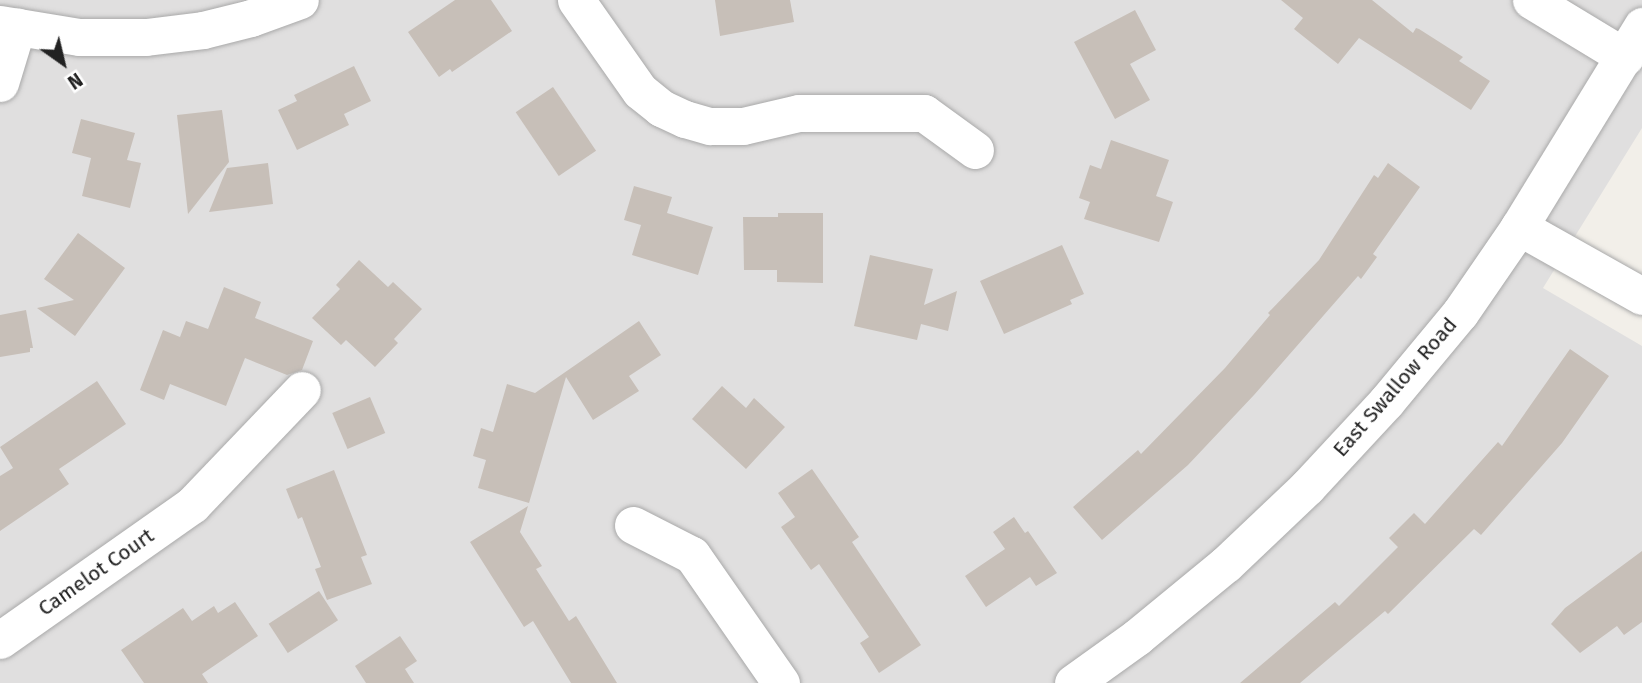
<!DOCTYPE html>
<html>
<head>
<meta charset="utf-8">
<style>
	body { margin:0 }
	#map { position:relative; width:1642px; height:683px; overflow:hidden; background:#f2efe9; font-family:"Fira Sans",sans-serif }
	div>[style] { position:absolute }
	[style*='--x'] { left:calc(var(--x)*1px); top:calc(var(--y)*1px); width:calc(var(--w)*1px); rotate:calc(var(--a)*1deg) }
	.residential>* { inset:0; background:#e0dfdf }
	.building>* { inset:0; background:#c7bfb8; transform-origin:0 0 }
	.roads { filter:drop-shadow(0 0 2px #a9a9a9) drop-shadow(0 0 2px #a9a9a9) }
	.minor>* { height:37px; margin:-18.5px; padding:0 18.5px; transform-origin:18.5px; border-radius:18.5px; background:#fff }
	span { translate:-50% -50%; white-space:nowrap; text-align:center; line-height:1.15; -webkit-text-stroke:6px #fff; paint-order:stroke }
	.street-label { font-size:21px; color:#222 }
	.north { position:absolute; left:28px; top:28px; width:70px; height:70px; -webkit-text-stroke:5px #fff; paint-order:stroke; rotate:146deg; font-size:19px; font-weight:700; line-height:28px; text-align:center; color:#222 }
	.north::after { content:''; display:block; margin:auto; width:24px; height:32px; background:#222; clip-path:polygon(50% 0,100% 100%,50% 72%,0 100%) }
</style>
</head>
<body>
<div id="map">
	<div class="residential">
		<div style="clip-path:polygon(0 0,1642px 0,1642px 128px,1543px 288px,1642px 346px,1642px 683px,0 683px)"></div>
	</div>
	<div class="building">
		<div style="clip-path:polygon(455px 0,491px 0,512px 31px,452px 72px,450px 69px,439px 77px,408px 32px)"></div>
		<div style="clip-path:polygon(715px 0,790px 0,794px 22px,720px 36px)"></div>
		<div style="clip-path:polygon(1281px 0,1372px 0,1413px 33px,1416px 28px,1419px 29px,1463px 57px,1459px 61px,1490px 81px,1471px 110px,1359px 38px,1338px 64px,1294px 29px,1303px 18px)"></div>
		<div style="clip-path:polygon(1135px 10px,1156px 50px,1130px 64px,1150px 100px,1115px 119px,1074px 42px)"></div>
		<div style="clip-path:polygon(354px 66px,371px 101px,344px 114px,349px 125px,297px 150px,278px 110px,297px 101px,294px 95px)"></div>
		<div style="left:553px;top:87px;width:77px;height:45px;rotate:56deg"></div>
		<div style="clip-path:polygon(222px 110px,229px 162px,188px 214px,177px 115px)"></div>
		<div style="clip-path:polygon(81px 119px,135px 133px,127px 160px,141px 163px,130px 208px,82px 196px,91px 158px,72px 153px)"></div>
		<div style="clip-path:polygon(1111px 140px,1169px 160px,1156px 196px,1173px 202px,1159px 242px,1084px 219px,1090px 202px,1079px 198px,1090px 165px,1101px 169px)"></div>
		<div style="clip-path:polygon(268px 163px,273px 204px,209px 212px,227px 168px)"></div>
		<div style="clip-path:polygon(1388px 163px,1420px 187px,1373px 254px,1377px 257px,1361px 279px,1358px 276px,1254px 395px,1188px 465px,1102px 540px,1073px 507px,1138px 450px,1141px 454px,1225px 368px,1270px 315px,1268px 313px,1319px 260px,1374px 175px,1378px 178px)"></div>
		<div style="clip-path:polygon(634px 186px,672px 197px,667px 213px,713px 227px,698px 275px,632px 255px,641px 225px,624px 220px)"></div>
		<div style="clip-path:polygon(778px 213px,823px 213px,823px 283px,777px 282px,777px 270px,744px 270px,743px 217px,778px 217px)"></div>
		<div style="clip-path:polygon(78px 233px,125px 268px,75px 336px,37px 308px,74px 300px,44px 279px)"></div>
		<div style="clip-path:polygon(1062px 245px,1084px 294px,1070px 300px,1072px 304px,1004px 334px,980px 281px)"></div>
		<div style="clip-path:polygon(870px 255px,933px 269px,924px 305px,957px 291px,948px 331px,921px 324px,917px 340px,854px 326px)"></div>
		<div style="clip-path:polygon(359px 260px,388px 287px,393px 282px,422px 309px,394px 339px,398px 343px,375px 367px,346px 340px,341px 345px,312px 318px,340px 289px,336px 285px)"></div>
		<div style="clip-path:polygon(224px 287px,261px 302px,255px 318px,313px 341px,302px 370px,287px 375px,245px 358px,226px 406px,170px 384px,164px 400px,140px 390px,163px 330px,180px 337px,186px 321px,208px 329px)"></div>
		<div style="clip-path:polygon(26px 310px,33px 348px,30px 348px,30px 352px,0 357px,0 315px)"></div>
		<div style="clip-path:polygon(639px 321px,661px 355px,629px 376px,639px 391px,593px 420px,566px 377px,529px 503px,478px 488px,486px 460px,473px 456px,481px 428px,493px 432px,507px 384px,535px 393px)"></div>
		<div style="clip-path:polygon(1570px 349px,1609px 376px,1562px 443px,1481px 535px,1474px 529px,1388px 614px,1385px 611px,1300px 683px,1240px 683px,1335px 602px,1339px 606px,1398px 547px,1389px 538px,1414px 513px,1425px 524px,1498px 442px,1502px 446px)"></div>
		<div style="clip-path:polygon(97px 381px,126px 424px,59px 469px,69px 484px,0 531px,0 476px,13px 468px,0 447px)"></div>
		<div style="clip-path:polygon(722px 386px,746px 408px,754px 398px,785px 427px,746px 469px,692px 419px)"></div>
		<div style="left:370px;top:397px;width:39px;height:41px;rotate:67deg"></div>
		<div style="clip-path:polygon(812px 469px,859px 537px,852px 542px,921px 645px,879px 673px,860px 643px,869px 637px,819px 564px,811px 570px,781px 527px,795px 517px,778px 493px)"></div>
		<div style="clip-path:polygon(334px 470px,367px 555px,361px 557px,372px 584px,327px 600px,315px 569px,321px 567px,302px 517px,298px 519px,286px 489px)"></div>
		<div style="clip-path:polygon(528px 506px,520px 532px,542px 566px,536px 569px,569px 621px,576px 616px,617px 683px,571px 683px,533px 621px,524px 627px,470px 542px)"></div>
		<div style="clip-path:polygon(1014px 517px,1025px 533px,1028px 531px,1057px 573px,1036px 586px,1030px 577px,986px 607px,965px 576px,1005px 549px,993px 532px)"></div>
		<div style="clip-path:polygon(1642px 551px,1642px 622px,1624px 635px,1617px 626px,1580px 653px,1551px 624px,1565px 608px)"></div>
		<div style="left:319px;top:591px;width:35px;height:60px;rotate:57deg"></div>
		<div style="clip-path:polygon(235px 602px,258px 636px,202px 674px,208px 683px,144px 683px,121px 650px,183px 608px,192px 621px,214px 606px,218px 613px)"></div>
		<div style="clip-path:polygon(400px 636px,417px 661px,405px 669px,414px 683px,366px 683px,355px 666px)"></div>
	</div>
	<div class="roads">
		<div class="minor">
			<div style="--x:576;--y:0;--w:111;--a:54.9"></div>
			<div style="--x:640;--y:91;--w:27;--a:39"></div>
			<div style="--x:661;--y:108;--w:26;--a:25"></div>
			<div style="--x:685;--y:119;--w:26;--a:16"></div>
			<div style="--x:710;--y:126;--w:33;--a:0"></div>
			<div style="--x:743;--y:126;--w:57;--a:-13.1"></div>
			<div style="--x:799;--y:113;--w:125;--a:0"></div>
			<div style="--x:924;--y:113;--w:63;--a:36"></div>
			<div style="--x:1531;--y:0;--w:110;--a:31.2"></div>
			<div style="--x:0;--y:24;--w:80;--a:9.3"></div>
			<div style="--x:79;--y:37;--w:67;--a:0"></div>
			<div style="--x:146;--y:37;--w:57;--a:-7"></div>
			<div style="--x:203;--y:30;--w:49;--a:-14"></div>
			<div style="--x:251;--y:18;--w:52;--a:-20.2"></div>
			<div style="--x:0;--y:83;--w:59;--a:-73.1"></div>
			<div style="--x:1519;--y:227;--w:141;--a:29.3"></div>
			<div style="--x:633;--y:525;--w:66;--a:27"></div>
			<div style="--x:692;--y:555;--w:156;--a:55.2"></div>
			<div style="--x:0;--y:640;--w:235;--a:-35.1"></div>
			<div style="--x:192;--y:505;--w:159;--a:-46.3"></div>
			<div style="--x:1073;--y:683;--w:79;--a:-35.7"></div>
			<div style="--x:1137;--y:637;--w:115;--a:-39.4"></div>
			<div style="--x:1226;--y:564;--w:112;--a:-43.5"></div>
			<div style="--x:1307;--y:487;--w:116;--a:-47.1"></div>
			<div style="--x:1386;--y:402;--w:116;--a:-50.3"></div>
			<div style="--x:1460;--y:313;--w:104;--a:-55.5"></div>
			<div style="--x:1519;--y:227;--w:236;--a:-58.5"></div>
		</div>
	</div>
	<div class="street-label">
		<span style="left:1395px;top:387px;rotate:-49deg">East Swallow Road</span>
		<span style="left:96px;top:572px;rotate:-35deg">Camelot Court</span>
	</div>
	<div class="north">N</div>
</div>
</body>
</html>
